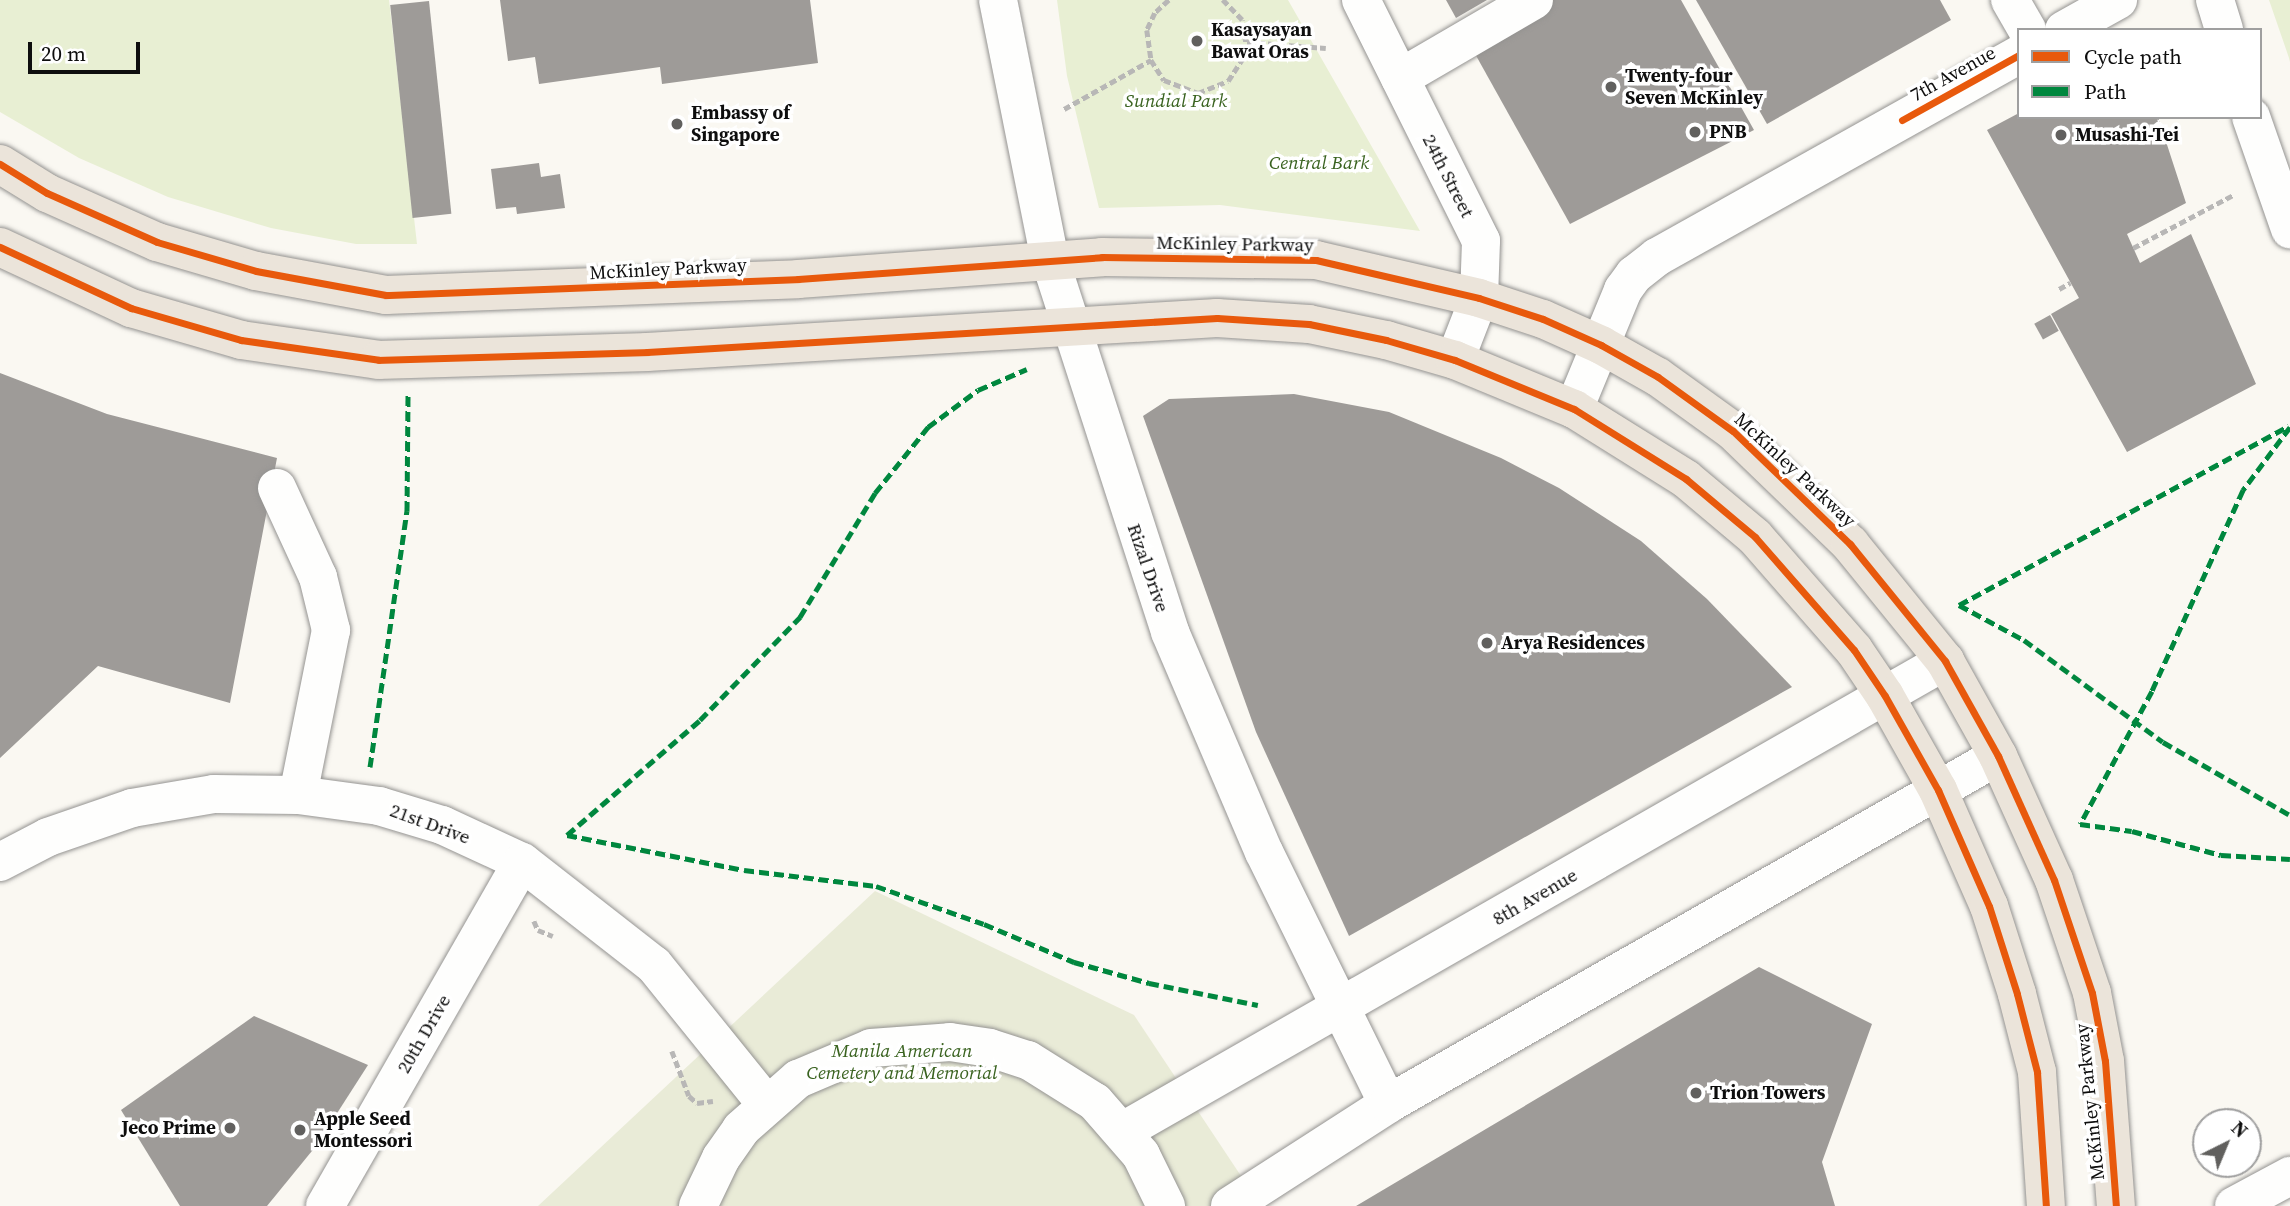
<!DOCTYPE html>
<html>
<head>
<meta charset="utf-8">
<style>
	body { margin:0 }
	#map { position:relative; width:2290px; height:1206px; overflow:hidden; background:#faf8f2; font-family:"Source Serif 4",serif }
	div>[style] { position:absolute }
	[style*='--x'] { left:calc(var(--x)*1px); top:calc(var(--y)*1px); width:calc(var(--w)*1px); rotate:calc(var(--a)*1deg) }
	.green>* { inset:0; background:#e8efd3 }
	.cemetery>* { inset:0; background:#e9ebd7 }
	.building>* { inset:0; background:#9e9b98; transform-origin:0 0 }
	.path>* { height:4.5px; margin-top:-2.25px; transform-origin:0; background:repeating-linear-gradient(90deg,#b8b7b6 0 7px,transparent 0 10.5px) }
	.roads { filter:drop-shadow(0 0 2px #949391) drop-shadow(0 0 2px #949391) }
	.minor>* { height:38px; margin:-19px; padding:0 19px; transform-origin:19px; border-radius:19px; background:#fefefd }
	.major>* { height:38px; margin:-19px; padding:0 19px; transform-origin:19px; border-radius:19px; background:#ebe4da }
	.quiet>* { height:5px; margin-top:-2.5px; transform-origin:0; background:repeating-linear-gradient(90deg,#00873e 0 10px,transparent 0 15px) }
	.cycleway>* { height:7px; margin:-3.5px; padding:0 3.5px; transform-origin:3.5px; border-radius:3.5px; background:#e8590c }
	.dots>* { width:19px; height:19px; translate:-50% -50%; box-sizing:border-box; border:4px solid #fff; border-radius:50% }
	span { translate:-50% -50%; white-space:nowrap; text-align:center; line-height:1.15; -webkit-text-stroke:7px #fff; paint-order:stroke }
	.poi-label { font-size:19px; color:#0e0e0e; font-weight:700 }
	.left { translate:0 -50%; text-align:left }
	.right { translate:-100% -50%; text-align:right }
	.street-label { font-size:19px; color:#0e0e0e }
	.park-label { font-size:19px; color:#3a6320; font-style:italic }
	.legend { position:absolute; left:2017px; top:28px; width:245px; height:91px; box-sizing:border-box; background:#fff; border:2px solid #9f9f9f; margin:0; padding:9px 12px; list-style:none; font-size:21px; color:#0e0e0e }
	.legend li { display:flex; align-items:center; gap:14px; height:35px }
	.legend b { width:35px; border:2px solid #9f9f9f }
	.north { position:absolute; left:2192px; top:1108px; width:70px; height:70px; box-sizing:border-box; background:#fff; border:2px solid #9f9f9f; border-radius:50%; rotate:43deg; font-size:19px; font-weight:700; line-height:28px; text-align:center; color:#0e0e0e }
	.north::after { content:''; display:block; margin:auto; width:24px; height:32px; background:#61605e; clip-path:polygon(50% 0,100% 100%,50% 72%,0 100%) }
	.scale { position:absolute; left:28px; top:42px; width:112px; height:32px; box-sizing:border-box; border:4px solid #0e0e0e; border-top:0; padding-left:9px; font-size:21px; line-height:24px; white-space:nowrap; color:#0e0e0e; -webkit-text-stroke:5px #fff; paint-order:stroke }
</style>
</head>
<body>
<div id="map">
	<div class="green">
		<div style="clip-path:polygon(0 0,389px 0,417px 244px,356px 244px,271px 228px,168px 197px,79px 158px,0 112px)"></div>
		<div style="clip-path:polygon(1057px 0,1288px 0,1420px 231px,1220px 205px,1099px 208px,1067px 76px)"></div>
		<div style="clip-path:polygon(2269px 0,2290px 0,2290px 62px,2289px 58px)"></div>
	</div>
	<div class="cemetery">
		<div style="clip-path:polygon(875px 891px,1134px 1015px,1261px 1206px,538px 1206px)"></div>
	</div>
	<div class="building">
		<div style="clip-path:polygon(500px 0,810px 0,818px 63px,662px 84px,660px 67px,539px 84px,535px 57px,508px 61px)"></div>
		<div style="clip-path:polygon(1446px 0,1487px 0,1456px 18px)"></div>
		<div style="clip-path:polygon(1547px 0,1681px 0,1754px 130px,1570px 224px,1469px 43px)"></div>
		<div style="clip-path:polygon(1696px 0,1940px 0,1951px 20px,1767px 124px)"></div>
		<div style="left:429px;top:1px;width:214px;height:39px;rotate:84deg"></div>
		<div style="clip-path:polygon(2019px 113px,2019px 117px,2158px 117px,2186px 203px,2127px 234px,2140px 263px,2191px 234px,2256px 384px,2127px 452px,2051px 314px,2079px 298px,1987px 130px)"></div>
		<div style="clip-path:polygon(539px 163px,541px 177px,560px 174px,565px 208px,517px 214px,516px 207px,496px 209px,491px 169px)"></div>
		<div style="left:2050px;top:315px;width:18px;height:18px;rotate:61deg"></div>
		<div style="clip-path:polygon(0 373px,107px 414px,277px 458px,230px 703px,98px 666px,0 758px)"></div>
		<div style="clip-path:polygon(1294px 394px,1389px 412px,1501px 458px,1559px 488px,1641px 541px,1707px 599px,1792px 687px,1349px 936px,1256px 732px,1143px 416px,1169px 399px)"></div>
		<div style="clip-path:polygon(1759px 967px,1872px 1024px,1822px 1162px,1835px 1206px,1356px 1206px)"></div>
		<div style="clip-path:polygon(254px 1016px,368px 1065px,316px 1146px,267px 1206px,180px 1206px,121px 1110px)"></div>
	</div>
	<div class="path">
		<div style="--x:1169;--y:0;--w:19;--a:137"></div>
		<div style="--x:1155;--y:13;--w:19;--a:115"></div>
		<div style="--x:1147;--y:30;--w:30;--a:82"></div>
		<div style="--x:1151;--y:60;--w:24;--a:57"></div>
		<div style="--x:1164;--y:80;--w:36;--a:21"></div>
		<div style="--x:1198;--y:93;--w:32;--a:-22"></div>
		<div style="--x:1228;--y:81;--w:35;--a:-57"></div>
		<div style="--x:1247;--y:52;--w:32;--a:-99"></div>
		<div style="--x:1242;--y:20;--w:28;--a:-134"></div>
		<div style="--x:1247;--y:42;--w:79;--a:4.3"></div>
		<div style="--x:1064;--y:109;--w:100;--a:-29.4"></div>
		<div style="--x:2133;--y:248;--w:113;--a:-27.9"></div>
		<div style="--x:2059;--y:289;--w:13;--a:-29"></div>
		<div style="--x:534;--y:921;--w:10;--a:66"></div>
		<div style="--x:538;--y:930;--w:16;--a:22"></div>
		<div style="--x:672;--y:1051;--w:48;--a:69.3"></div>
		<div style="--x:689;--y:1096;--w:11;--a:41"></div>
		<div style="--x:697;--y:1103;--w:16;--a:-7"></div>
	</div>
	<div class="roads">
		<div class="minor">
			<div style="--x:998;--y:0;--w:265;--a:78.7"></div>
			<div style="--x:1050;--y:260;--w:391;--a:72.1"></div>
			<div style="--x:1170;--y:632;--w:239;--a:66.9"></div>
			<div style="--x:1264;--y:852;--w:281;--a:63.8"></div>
			<div style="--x:1361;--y:0;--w:269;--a:63.5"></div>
			<div style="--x:1481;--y:241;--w:57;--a:92"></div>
			<div style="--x:1479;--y:298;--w:66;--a:111.2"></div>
			<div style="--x:2010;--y:0;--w:34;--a:60"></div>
			<div style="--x:2215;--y:0;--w:31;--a:73"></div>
			<div style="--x:2064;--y:30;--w:62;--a:-29.1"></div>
			<div style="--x:1400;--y:78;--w:155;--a:-30.2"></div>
			<div style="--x:2251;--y:117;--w:119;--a:70.8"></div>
			<div style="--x:1574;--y:409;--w:129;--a:-67.6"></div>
			<div style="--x:1623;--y:290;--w:19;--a:-54"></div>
			<div style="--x:1634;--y:275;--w:29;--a:-38"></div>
			<div style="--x:1657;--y:257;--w:415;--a:-29.2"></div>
			<div style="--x:277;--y:488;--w:98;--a:65.3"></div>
			<div style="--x:318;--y:577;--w:55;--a:76.2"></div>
			<div style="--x:331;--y:630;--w:168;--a:101.3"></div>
			<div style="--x:0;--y:862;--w:54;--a:-27.5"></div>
			<div style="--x:48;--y:837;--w:89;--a:-19"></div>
			<div style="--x:132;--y:808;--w:83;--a:-9.7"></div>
			<div style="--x:214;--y:794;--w:84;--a:0.7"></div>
			<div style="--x:298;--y:795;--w:82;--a:7.7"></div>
			<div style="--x:379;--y:806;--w:66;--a:16.8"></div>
			<div style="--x:442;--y:825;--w:88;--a:24.8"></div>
			<div style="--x:522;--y:862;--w:167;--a:38"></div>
			<div style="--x:654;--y:965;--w:179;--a:51.1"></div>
			<div style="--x:1123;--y:1131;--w:947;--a:-29.76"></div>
			<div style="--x:325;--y:1206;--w:396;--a:-60.2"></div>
			<div style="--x:698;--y:1206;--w:53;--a:-64.4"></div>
			<div style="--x:721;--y:1158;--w:35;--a:-55"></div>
			<div style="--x:741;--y:1129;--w:76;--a:-41.3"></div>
			<div style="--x:798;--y:1079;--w:79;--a:-23"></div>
			<div style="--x:871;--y:1048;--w:79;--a:-4.3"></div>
			<div style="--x:950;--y:1042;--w:40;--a:8.5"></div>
			<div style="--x:990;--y:1048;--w:40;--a:18"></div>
			<div style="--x:1028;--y:1060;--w:79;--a:32.1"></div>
			<div style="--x:1095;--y:1102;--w:70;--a:49"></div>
			<div style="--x:1141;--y:1155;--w:57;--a:63.9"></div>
			<div style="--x:1230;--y:1206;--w:188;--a:-32.8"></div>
			<div style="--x:1388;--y:1104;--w:702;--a:-29.7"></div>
			<div style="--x:2234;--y:1206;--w:64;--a:-28.2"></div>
		</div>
		<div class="major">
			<div style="--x:0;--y:164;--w:55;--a:31.7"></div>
			<div style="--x:47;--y:193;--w:120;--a:24"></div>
			<div style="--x:157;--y:242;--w:103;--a:16.3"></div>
			<div style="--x:256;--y:271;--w:132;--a:10.5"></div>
			<div style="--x:386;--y:295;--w:412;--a:-2.2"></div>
			<div style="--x:798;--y:279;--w:305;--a:-4.1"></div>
			<div style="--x:1102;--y:257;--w:214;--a:0.8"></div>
			<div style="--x:1316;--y:260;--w:167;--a:13.1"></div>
			<div style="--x:1479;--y:298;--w:67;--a:18.2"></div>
			<div style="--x:1543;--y:319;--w:64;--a:24.1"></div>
			<div style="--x:1601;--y:345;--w:65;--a:29.3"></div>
			<div style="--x:1658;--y:377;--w:92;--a:35.8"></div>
			<div style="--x:1733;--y:431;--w:163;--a:44"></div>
			<div style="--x:1850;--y:544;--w:151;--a:50.9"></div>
			<div style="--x:1945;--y:661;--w:109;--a:60.8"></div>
			<div style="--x:1998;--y:756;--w:136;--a:65.7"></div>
			<div style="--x:2054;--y:880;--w:119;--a:71.4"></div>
			<div style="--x:2092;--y:993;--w:69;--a:79.2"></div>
			<div style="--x:2105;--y:1061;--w:145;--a:85.7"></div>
			<div style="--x:0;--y:247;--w:145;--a:25"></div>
			<div style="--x:131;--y:308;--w:115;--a:16.2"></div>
			<div style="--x:241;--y:340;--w:139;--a:8.2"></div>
			<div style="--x:379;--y:360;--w:268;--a:-1.7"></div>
			<div style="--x:647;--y:352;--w:571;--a:-3.41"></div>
			<div style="--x:1217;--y:318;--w:92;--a:3.7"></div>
			<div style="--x:1309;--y:324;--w:79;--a:11.7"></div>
			<div style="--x:1386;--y:340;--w:72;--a:16.2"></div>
			<div style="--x:1455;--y:360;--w:129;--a:22.4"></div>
			<div style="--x:1574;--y:409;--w:132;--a:32"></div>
			<div style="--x:1686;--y:479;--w:90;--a:40"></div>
			<div style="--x:1755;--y:537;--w:150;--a:48.8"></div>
			<div style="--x:1854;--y:650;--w:55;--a:56"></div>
			<div style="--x:1885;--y:696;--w:108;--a:60.6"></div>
			<div style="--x:1938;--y:790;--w:127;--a:66.3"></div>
			<div style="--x:1989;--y:906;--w:92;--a:72.3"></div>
			<div style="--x:2017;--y:994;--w:81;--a:75.6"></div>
			<div style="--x:2037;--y:1072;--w:134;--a:86.2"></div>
		</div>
	</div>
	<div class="quiet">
		<div style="--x:2290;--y:427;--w:79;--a:126.7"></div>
		<div style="--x:2243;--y:490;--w:221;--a:114.4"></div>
		<div style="--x:2152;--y:691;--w:151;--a:118.4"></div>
		<div style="--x:2080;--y:824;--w:52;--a:7.7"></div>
		<div style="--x:2132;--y:831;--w:92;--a:15.1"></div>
		<div style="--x:2221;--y:855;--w:69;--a:3.3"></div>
		<div style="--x:1959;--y:605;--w:74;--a:28.3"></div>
		<div style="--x:2024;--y:640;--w:172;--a:36.3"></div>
		<div style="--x:2163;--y:742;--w:146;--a:29.9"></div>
		<div style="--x:1959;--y:605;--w:375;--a:-28.5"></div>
		<div style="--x:370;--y:767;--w:259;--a:-81.8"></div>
		<div style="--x:407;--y:511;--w:116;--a:-89.5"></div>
		<div style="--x:567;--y:835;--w:180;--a:11.2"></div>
		<div style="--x:744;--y:870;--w:133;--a:6.9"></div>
		<div style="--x:876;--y:886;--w:114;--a:19.4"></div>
		<div style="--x:984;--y:924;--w:98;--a:22.9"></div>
		<div style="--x:1074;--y:962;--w:78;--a:15.6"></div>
		<div style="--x:1149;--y:983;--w:111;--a:11.4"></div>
		<div style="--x:567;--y:835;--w:176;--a:-40.8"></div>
		<div style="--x:700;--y:720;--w:144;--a:-45.8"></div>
		<div style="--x:800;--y:617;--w:145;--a:-58.8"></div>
		<div style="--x:875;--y:493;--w:85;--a:-51.2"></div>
		<div style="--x:928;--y:427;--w:62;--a:-36.5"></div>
		<div style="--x:978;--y:390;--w:53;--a:-23.2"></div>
	</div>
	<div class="cycleway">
		<div style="--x:1902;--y:120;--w:134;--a:-29.1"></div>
		<div style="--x:0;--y:164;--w:55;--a:31.7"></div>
		<div style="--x:47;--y:193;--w:120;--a:24"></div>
		<div style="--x:157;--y:242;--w:103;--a:16.3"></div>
		<div style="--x:256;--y:271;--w:132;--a:10.5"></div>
		<div style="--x:386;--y:295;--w:412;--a:-2.2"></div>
		<div style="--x:798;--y:279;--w:305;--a:-4.1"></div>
		<div style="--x:1102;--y:257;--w:214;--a:0.8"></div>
		<div style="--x:1316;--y:260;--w:167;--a:13.1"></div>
		<div style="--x:1479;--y:298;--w:67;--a:18.2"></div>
		<div style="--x:1543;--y:319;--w:64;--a:24.1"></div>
		<div style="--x:1601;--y:345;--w:65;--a:29.3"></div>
		<div style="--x:1658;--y:377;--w:92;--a:35.8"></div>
		<div style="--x:1733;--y:431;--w:163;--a:44"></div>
		<div style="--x:1850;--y:544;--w:151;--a:50.9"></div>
		<div style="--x:1945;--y:661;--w:109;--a:60.8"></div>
		<div style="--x:1998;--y:756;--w:136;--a:65.7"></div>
		<div style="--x:2054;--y:880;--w:119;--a:71.4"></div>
		<div style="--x:2092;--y:993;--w:69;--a:79.2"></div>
		<div style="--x:2105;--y:1061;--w:145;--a:85.7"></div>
		<div style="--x:0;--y:247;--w:145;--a:25"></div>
		<div style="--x:131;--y:308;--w:115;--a:16.2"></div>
		<div style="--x:241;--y:340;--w:139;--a:8.2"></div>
		<div style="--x:379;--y:360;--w:268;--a:-1.7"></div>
		<div style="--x:647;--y:352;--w:571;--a:-3.41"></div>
		<div style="--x:1217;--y:318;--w:92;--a:3.7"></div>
		<div style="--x:1309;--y:324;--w:79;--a:11.7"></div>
		<div style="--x:1386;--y:340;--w:72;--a:16.2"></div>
		<div style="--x:1455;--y:360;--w:129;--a:22.4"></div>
		<div style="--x:1574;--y:409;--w:132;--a:32"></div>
		<div style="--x:1686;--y:479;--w:90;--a:40"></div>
		<div style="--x:1755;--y:537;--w:150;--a:48.8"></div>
		<div style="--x:1854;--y:650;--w:55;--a:56"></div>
		<div style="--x:1885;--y:696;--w:108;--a:60.6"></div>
		<div style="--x:1938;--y:790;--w:127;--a:66.3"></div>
		<div style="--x:1989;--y:906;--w:92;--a:72.3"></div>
		<div style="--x:2017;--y:994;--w:81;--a:75.6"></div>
		<div style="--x:2037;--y:1072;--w:134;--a:86.2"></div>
	</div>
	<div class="dots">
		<div style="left:1197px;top:41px;background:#61605e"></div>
		<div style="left:1611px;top:87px;background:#61605e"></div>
		<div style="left:677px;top:124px;background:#61605e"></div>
		<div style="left:1695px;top:132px;background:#61605e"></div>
		<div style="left:2061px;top:135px;background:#61605e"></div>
		<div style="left:1487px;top:643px;background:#61605e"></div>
		<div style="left:1696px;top:1093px;background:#61605e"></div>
		<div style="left:230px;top:1128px;background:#61605e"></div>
		<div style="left:300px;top:1130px;background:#61605e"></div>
	</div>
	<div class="poi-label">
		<span class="left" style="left:1211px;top:41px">Kasaysayan<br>Bawat Oras</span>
		<span class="left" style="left:1625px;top:87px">Twenty-four<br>Seven McKinley</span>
		<span class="left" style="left:691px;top:124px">Embassy of<br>Singapore</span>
		<span class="left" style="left:1709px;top:132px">PNB</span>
		<span class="left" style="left:2075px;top:135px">Musashi-Tei</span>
		<span class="left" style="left:1501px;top:643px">Arya Residences</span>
		<span class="left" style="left:1710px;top:1093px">Trion Towers</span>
		<span class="left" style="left:314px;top:1130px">Apple Seed<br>Montessori</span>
		<span class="right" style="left:216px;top:1128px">Jeco Prime</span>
	</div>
	<div class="street-label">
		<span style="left:1953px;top:74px;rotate:-29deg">7th Avenue</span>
		<span style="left:1448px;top:176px;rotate:63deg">24th Street</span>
		<span style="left:1235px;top:244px;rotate:1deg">McKinley Parkway</span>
		<span style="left:668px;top:269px;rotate:-3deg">McKinley Parkway</span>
		<span style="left:1795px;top:470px;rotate:43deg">McKinley Parkway</span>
		<span style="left:1148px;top:568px;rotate:71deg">Rizal Drive</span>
		<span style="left:430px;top:824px;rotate:20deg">21st Drive</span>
		<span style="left:1535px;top:897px;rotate:-30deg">8th Avenue</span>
		<span style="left:424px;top:1034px;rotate:-60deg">20th Drive</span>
		<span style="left:2090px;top:1102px;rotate:-96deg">McKinley Parkway</span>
	</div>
	<div class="park-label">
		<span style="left:1176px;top:101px">Sundial Park</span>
		<span style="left:1319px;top:163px">Central Bark</span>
		<span style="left:902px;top:1062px">Manila American<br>Cemetery and Memorial</span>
	</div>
	<ul class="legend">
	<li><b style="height:9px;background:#e8590c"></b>Cycle path</li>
	<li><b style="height:9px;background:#00873e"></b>Path</li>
	</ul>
	<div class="north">N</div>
	<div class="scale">20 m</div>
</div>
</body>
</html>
